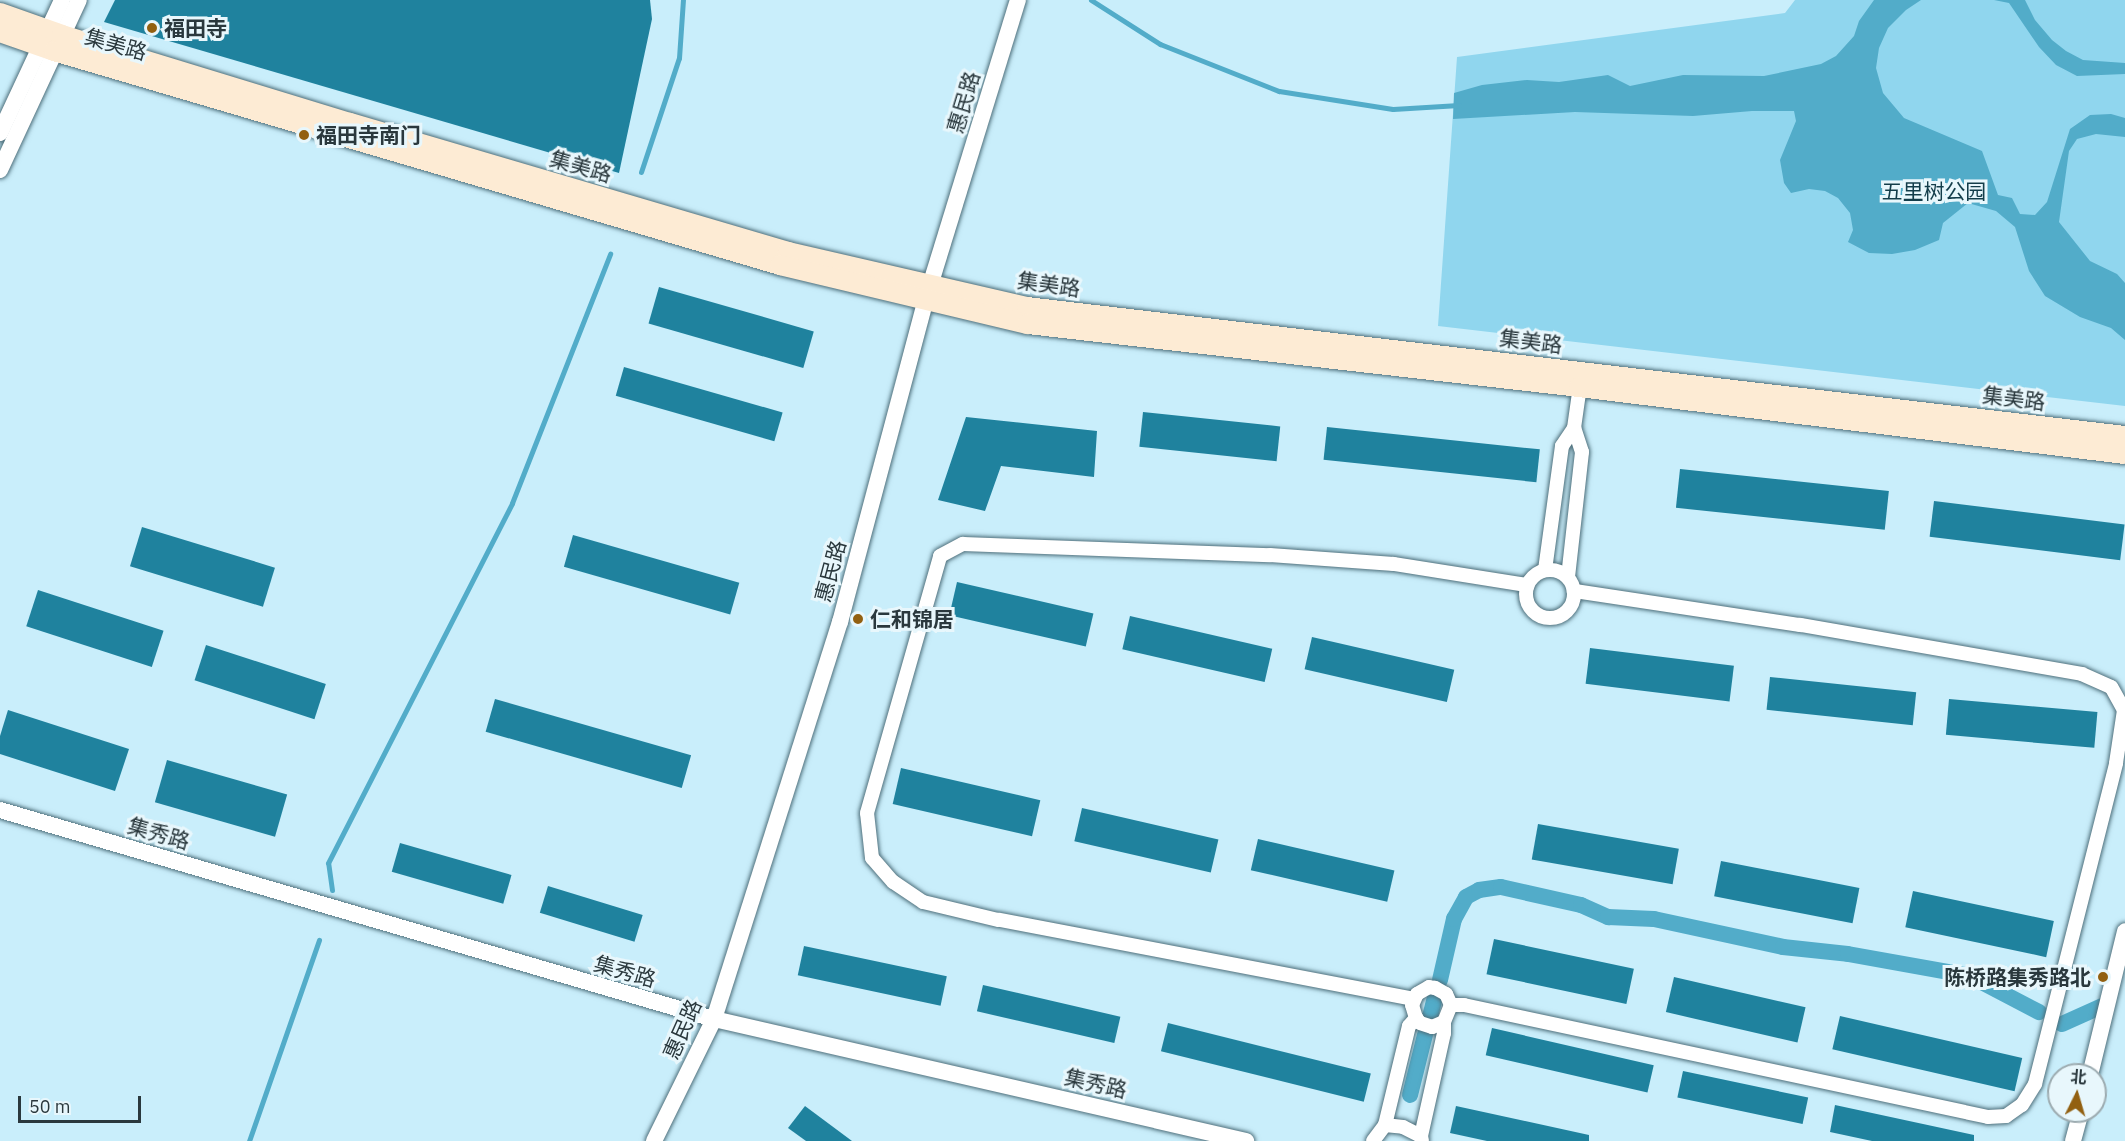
<!DOCTYPE html>
<html>
<head>
<meta charset="utf-8">
<style>
	body { margin:0 }
	#map { position:relative; width:2125px; height:1141px; overflow:hidden; background:#c9eefb; font-family:"IBM Plex Sans","Noto Sans SC",sans-serif }
	div>[style] { position:absolute }
	[style*='--x'] { left:calc(var(--x)*1px); top:calc(var(--y)*1px); width:calc(var(--w)*1px); rotate:calc(var(--a)*1deg) }
	.green>* { inset:0; background:#90d6ee }
	.water>* { inset:0; background:#52acc9 }
	.stream>* { height:5px; margin:-2.5px; padding:0 2.5px; transform-origin:2.5px; border-radius:2.5px; background:#52acc9 }
	.canal>* { height:16px; margin:-8px; padding:0 8px; transform-origin:8px; border-radius:8px; background:#52acc9 }
	.building>* { inset:0; background:#1f829e; transform-origin:0 0 }
	.roads { filter:drop-shadow(0 0 2px #4e6f7b) drop-shadow(0 0 2px #4e6f7b) }
	.minor>* { height:14px; margin:-7px; padding:0 7px; transform-origin:7px; border-radius:7px; background:#fff }
	.minor>.ring { margin:-7px; padding:0; box-sizing:content-box; background:none; border:14px solid #fff; border-radius:50% }
	.tertiary>* { height:16px; margin:-8px; padding:0 8px; transform-origin:8px; border-radius:8px; background:#fff }
	.secondary>* { height:20px; margin:-10px; padding:0 10px; transform-origin:10px; border-radius:10px; background:#fdebd4 }
	.dots>* { width:16px; height:16px; translate:-50% -50%; box-sizing:border-box; border:3px solid #e8f7fc; border-radius:50% }
	span { translate:-50% -50%; white-space:nowrap; text-align:center; line-height:1.15; -webkit-text-stroke:6px #e8f7fc; paint-order:stroke }
	.poi-label { font-size:21px; color:#2a383d; font-weight:700 }
	.left { translate:0 -50%; text-align:left }
	.right { translate:-100% -50%; text-align:right }
	.street-label { font-size:21px; color:#2a383d }
	.park-label { font-size:21px; color:#133d4a }
	.north { position:absolute; left:2047px; top:1063px; width:60px; height:60px; box-sizing:border-box; background:#e8f7fc; border:2px solid #9cabb0; border-radius:50%; rotate:5deg; font-size:16px; font-weight:700; line-height:24px; text-align:center; color:#2a383d }
	.north::after { content:''; display:block; margin:auto; width:21px; height:27px; background:#926011; clip-path:polygon(50% 0,100% 100%,50% 72%,0 100%) }
	.scale { position:absolute; left:18px; top:1096px; width:123px; height:27px; box-sizing:border-box; border:3px solid #2a383d; border-top:0; padding-left:8px; font-size:18px; line-height:21px; white-space:nowrap; color:#2a383d; -webkit-text-stroke:4px #e8f7fc; paint-order:stroke }
</style>
</head>
<body>
<div id="map">
	<div class="green">
		<div style="clip-path:polygon(1795px 0,2125px 0,2125px 406px,1438px 326px,1457px 57px,1785px 13px)"></div>
	</div>
	<div class="water">
		<div style="clip-path:polygon(1874px 0,1921px 0,1906px 10px,1888px 28px,1879px 48px,1876px 68px,1883px 93px,1904px 118px,1982px 151px,1998px 195px,2012px 198px,2020px 214px,2035px 215px,2047px 202px,2070px 129px,2090px 115px,2111px 114px,2125px 118px,2125px 137px,2096px 134px,2077px 139px,2069px 151px,2059px 222px,2090px 261px,2117px 274px,2125px 283px,2125px 340px,2111px 328px,2080px 317px,2045px 296px,2029px 271px,2015px 227px,1996px 211px,1968px 203px,1943px 223px,1939px 240px,1915px 250px,1892px 254px,1869px 253px,1848px 242px,1853px 230px,1850px 213px,1838px 198px,1825px 191px,1809px 189px,1791px 193px,1784px 183px,1780px 160px,1796px 121px,1794px 111px,1752px 111px,1693px 116px,1575px 112px,1453px 119px,1454px 93px,1482px 85px,1527px 80px,1559px 82px,1608px 75px,1630px 86px,1683px 75px,1764px 76px,1821px 64px,1836px 56px,1854px 36px,1859px 21px)"></div>
		<div style="clip-path:polygon(1994px 0,2025px 0,2035px 20px,2052px 40px,2066px 51px,2083px 60px,2125px 63px,2125px 74px,2077px 76px,2056px 65px,2039px 47px,2009px 3px)"></div>
	</div>
	<div class="stream">
		<div style="--x:1091;--y:0;--w:82;--a:32.5"></div>
		<div style="--x:1160;--y:44;--w:128;--a:21.6"></div>
		<div style="--x:1279;--y:91;--w:115;--a:9"></div>
		<div style="--x:1393;--y:109;--w:66;--a:-3.5"></div>
		<div style="--x:641;--y:172;--w:120;--a:-71.6"></div>
		<div style="--x:679;--y:58;--w:58;--a:-86.1"></div>
		<div style="--x:332;--y:890;--w:27;--a:-98"></div>
		<div style="--x:328;--y:863;--w:404;--a:-62.9"></div>
		<div style="--x:512;--y:503;--w:268;--a:-68.5"></div>
		<div style="--x:249;--y:1141;--w:213;--a:-70.8"></div>
	</div>
	<div class="canal">
		<div style="--x:1440;--y:980;--w:63;--a:-77.1"></div>
		<div style="--x:1454;--y:919;--w:25;--a:-61"></div>
		<div style="--x:1466;--y:897;--w:15;--a:-28"></div>
		<div style="--x:1479;--y:890;--w:22;--a:-8"></div>
		<div style="--x:1501;--y:887;--w:82;--a:12.7"></div>
		<div style="--x:1581;--y:905;--w:30;--a:24"></div>
		<div style="--x:1608;--y:917;--w:46;--a:2.5"></div>
		<div style="--x:1654;--y:919;--w:132;--a:12.2"></div>
		<div style="--x:1783;--y:947;--w:65;--a:6.1"></div>
		<div style="--x:1848;--y:954;--w:124;--a:10.2"></div>
		<div style="--x:1970;--y:976;--w:78;--a:27.6"></div>
		<div style="--x:1430;--y:1017;--w:21;--a:-76"></div>
		<div style="--x:2062;--y:1024;--w:44;--a:-24.2"></div>
		<div style="--x:1410;--y:1095;--w:62;--a:-76"></div>
	</div>
	<div class="building">
		<div style="clip-path:polygon(115px 0,650px 0,652px 19px,619px 173px,104px 22px)"></div>
		<div style="left:659px;top:287px;width:161px;height:38px;rotate:16deg"></div>
		<div style="left:624px;top:367px;width:165px;height:30px;rotate:16deg"></div>
		<div style="left:1143px;top:412px;width:138px;height:35px;rotate:6deg"></div>
		<div style="clip-path:polygon(966px 417px,1097px 431px,1094px 477px,1001px 466px,985px 511px,938px 500px)"></div>
		<div style="left:1327px;top:427px;width:214px;height:33px;rotate:6deg"></div>
		<div style="left:1680px;top:469px;width:210px;height:39px;rotate:6deg"></div>
		<div style="left:1934px;top:501px;width:192px;height:36px;rotate:7deg"></div>
		<div style="left:142px;top:527px;width:139px;height:41px;rotate:17deg"></div>
		<div style="left:573px;top:535px;width:173px;height:33px;rotate:16deg"></div>
		<div style="left:957px;top:582px;width:140px;height:34px;rotate:13deg"></div>
		<div style="left:38px;top:590px;width:132px;height:38px;rotate:18deg"></div>
		<div style="left:1130px;top:616px;width:146px;height:34px;rotate:13deg"></div>
		<div style="left:1312px;top:637px;width:146px;height:33px;rotate:13deg"></div>
		<div style="left:206px;top:645px;width:126px;height:37px;rotate:18deg"></div>
		<div style="left:1590px;top:648px;width:145px;height:36px;rotate:7deg"></div>
		<div style="left:1770px;top:677px;width:147px;height:33px;rotate:6deg"></div>
		<div style="left:495px;top:699px;width:204px;height:34px;rotate:16deg"></div>
		<div style="left:1949px;top:699px;width:149px;height:36px;rotate:5deg"></div>
		<div style="clip-path:polygon(8px 710px,129px 749px,115px 791px,0 754px,0 736px)"></div>
		<div style="left:167px;top:760px;width:125px;height:44px;rotate:16deg"></div>
		<div style="left:901px;top:768px;width:143px;height:37px;rotate:13deg"></div>
		<div style="left:1082px;top:808px;width:140px;height:34px;rotate:13deg"></div>
		<div style="left:1538px;top:824px;width:143px;height:36px;rotate:10deg"></div>
		<div style="left:1258px;top:839px;width:140px;height:32px;rotate:13deg"></div>
		<div style="left:400px;top:843px;width:116px;height:30px;rotate:16deg"></div>
		<div style="left:1721px;top:861px;width:141px;height:36px;rotate:11deg"></div>
		<div style="left:548px;top:886px;width:99px;height:28px;rotate:17deg"></div>
		<div style="left:1913px;top:891px;width:144px;height:37px;rotate:12deg"></div>
		<div style="left:1494px;top:939px;width:143px;height:36px;rotate:12deg"></div>
		<div style="left:804px;top:946px;width:146px;height:30px;rotate:12deg"></div>
		<div style="left:1674px;top:977px;width:135px;height:36px;rotate:13deg"></div>
		<div style="left:983px;top:985px;width:141px;height:27px;rotate:13deg"></div>
		<div style="left:1840px;top:1016px;width:187px;height:34px;rotate:13deg"></div>
		<div style="left:1168px;top:1023px;width:209px;height:29px;rotate:14deg"></div>
		<div style="left:1492px;top:1028px;width:166px;height:28px;rotate:13deg"></div>
		<div style="left:1683px;top:1071px;width:128px;height:27px;rotate:12deg"></div>
		<div style="clip-path:polygon(1835px 1105px,1974px 1135px,1974px 1141px,1872px 1141px,1830px 1132px)"></div>
		<div style="clip-path:polygon(805px 1106px,852px 1141px,806px 1141px,788px 1128px)"></div>
		<div style="clip-path:polygon(1456px 1106px,1589px 1135px,1589px 1141px,1487px 1141px,1450px 1133px)"></div>
	</div>
	<div class="roads">
		<div class="minor">
			<div class="ring" style="left:1526px;top:570px;width:34px;height:34px"></div>
			<div style="--x:1545;--y:570;--w:125;--a:-82.2"></div>
			<div style="--x:1562;--y:446;--w:22;--a:-56"></div>
			<div style="--x:1568;--y:577;--w:126;--a:-83.6"></div>
			<div style="--x:1582;--y:452;--w:25;--a:-108"></div>
			<div style="--x:1574;--y:428;--w:49;--a:-81.9"></div>
			<div style="--x:1414;--y:999;--w:423;--a:-169.2"></div>
			<div style="--x:998;--y:920;--w:77;--a:-166.5"></div>
			<div style="--x:923;--y:902;--w:36;--a:-146"></div>
			<div style="--x:893;--y:882;--w:32;--a:-131"></div>
			<div style="--x:872;--y:858;--w:45;--a:-96.3"></div>
			<div style="--x:867;--y:813;--w:267;--a:-74.1"></div>
			<div style="--x:940;--y:556;--w:26;--a:-28"></div>
			<div style="--x:963;--y:544;--w:307;--a:2.1"></div>
			<div style="--x:1270;--y:555;--w:124;--a:4.2"></div>
			<div style="--x:1394;--y:564;--w:135;--a:9"></div>
			<div style="--x:1451;--y:1005;--w:13;--a:0"></div>
			<div style="--x:1464;--y:1005;--w:536;--a:12.06"></div>
			<div style="--x:1988;--y:1117;--w:18;--a:-3"></div>
			<div style="--x:2006;--y:1116;--w:19;--a:-35"></div>
			<div style="--x:2022;--y:1105;--w:25;--a:-58"></div>
			<div style="--x:2035;--y:1084;--w:331;--a:-75.8"></div>
			<div style="--x:2116;--y:763;--w:54;--a:-81.4"></div>
			<div style="--x:2124;--y:710;--w:26;--a:-119"></div>
			<div style="--x:2111;--y:687;--w:32;--a:-156"></div>
			<div style="--x:2082;--y:674;--w:286;--a:-170.1"></div>
			<div style="--x:1800;--y:625;--w:229;--a:-171.4"></div>
			<div style="--x:1385;--y:1125;--w:102;--a:-76.4"></div>
			<div style="--x:1409;--y:1026;--w:11;--a:-49"></div>
			<div style="--x:1421;--y:1136;--w:106;--a:-77.4"></div>
			<div style="--x:1444;--y:1033;--w:11;--a:-90"></div>
			<div style="--x:1444;--y:1022;--w:18;--a:-68"></div>
			<div style="--x:1451;--y:1005;--w:12;--a:-114"></div>
			<div style="--x:1446;--y:994;--w:13;--a:-151"></div>
			<div style="--x:1435;--y:988;--w:6;--a:-171"></div>
			<div style="--x:1429;--y:987;--w:14;--a:150"></div>
			<div style="--x:1417;--y:994;--w:12;--a:114"></div>
			<div style="--x:1412;--y:1005;--w:14;--a:73"></div>
			<div style="--x:1416;--y:1018;--w:6;--a:51"></div>
			<div style="--x:1420;--y:1023;--w:13;--a:18"></div>
			<div style="--x:1432;--y:1027;--w:13;--a:-23"></div>
			<div style="--x:1373;--y:1141;--w:20;--a:-53"></div>
			<div style="--x:1385;--y:1125;--w:18;--a:6"></div>
			<div style="--x:1403;--y:1127;--w:20;--a:27"></div>
			<div style="--x:1421;--y:1136;--w:5;--a:79"></div>
		</div>
		<div class="tertiary">
			<div style="--x:0;--y:133;--w:147;--a:-65"></div>
			<div style="--x:0;--y:170;--w:187;--a:-65.1"></div>
			<div style="--x:0;--y:810;--w:744;--a:16.32"></div>
			<div style="--x:714;--y:1019;--w:546;--a:12.92"></div>
			<div style="--x:2090;--y:1075;--w:148;--a:-76.3"></div>
			<div style="--x:654;--y:1141;--w:136;--a:-63.8"></div>
			<div style="--x:714;--y:1019;--w:417;--a:-72.4"></div>
			<div style="--x:840;--y:622;--w:331;--a:-75.1"></div>
			<div style="--x:925;--y:302;--w:316;--a:-72.9"></div>
			<div style="--x:2073;--y:1141;--w:31;--a:-75"></div>
		</div>
		<div class="secondary">
			<div style="--x:0;--y:13;--w:66;--a:19.5"></div>
			<div style="--x:62;--y:35;--w:301;--a:17"></div>
			<div style="--x:350;--y:123;--w:457;--a:16.4"></div>
			<div style="--x:788;--y:252;--w:245;--a:13"></div>
			<div style="--x:1027;--y:307;--w:1106;--a:6.7"></div>
			<div style="--x:0;--y:32;--w:57;--a:19.4"></div>
			<div style="--x:54;--y:51;--w:757;--a:16.42"></div>
			<div style="--x:780;--y:265;--w:255;--a:13.4"></div>
			<div style="--x:1028;--y:324;--w:555;--a:6.52"></div>
			<div style="--x:1579;--y:387;--w:550;--a:7"></div>
		</div>
	</div>
	<div class="dots">
		<div style="left:152px;top:28px;background:#926011"></div>
		<div style="left:304px;top:135px;background:#926011"></div>
		<div style="left:858px;top:619px;background:#926011"></div>
		<div style="left:2103px;top:977px;background:#926011"></div>
	</div>
	<div class="poi-label">
		<span class="left" style="left:164px;top:28px">福田寺</span>
		<span class="left" style="left:316px;top:135px">福田寺南门</span>
		<span class="left" style="left:870px;top:619px">仁和锦居</span>
		<span class="right" style="left:2091px;top:977px">陈桥路集秀路北</span>
	</div>
	<div class="street-label">
		<span style="left:116px;top:44px;rotate:16deg">集美路</span>
		<span style="left:963px;top:102px;rotate:-73deg">惠民路</span>
		<span style="left:581px;top:166px;rotate:16deg">集美路</span>
		<span style="left:1049px;top:284px;rotate:8deg">集美路</span>
		<span style="left:1531px;top:341px;rotate:7deg">集美路</span>
		<span style="left:2014px;top:398px;rotate:7deg">集美路</span>
		<span style="left:830px;top:571px;rotate:-75deg">惠民路</span>
		<span style="left:159px;top:833px;rotate:16deg">集秀路</span>
		<span style="left:625px;top:971px;rotate:16deg">集秀路</span>
		<span style="left:682px;top:1029px;rotate:-66deg">惠民路</span>
		<span style="left:1096px;top:1083px;rotate:13deg">集秀路</span>
	</div>
	<div class="park-label">
		<span style="left:1934px;top:191px">五里树公园</span>
	</div>
	<div class="north">北</div>
	<div class="scale">50 m</div>
</div>
</body>
</html>
